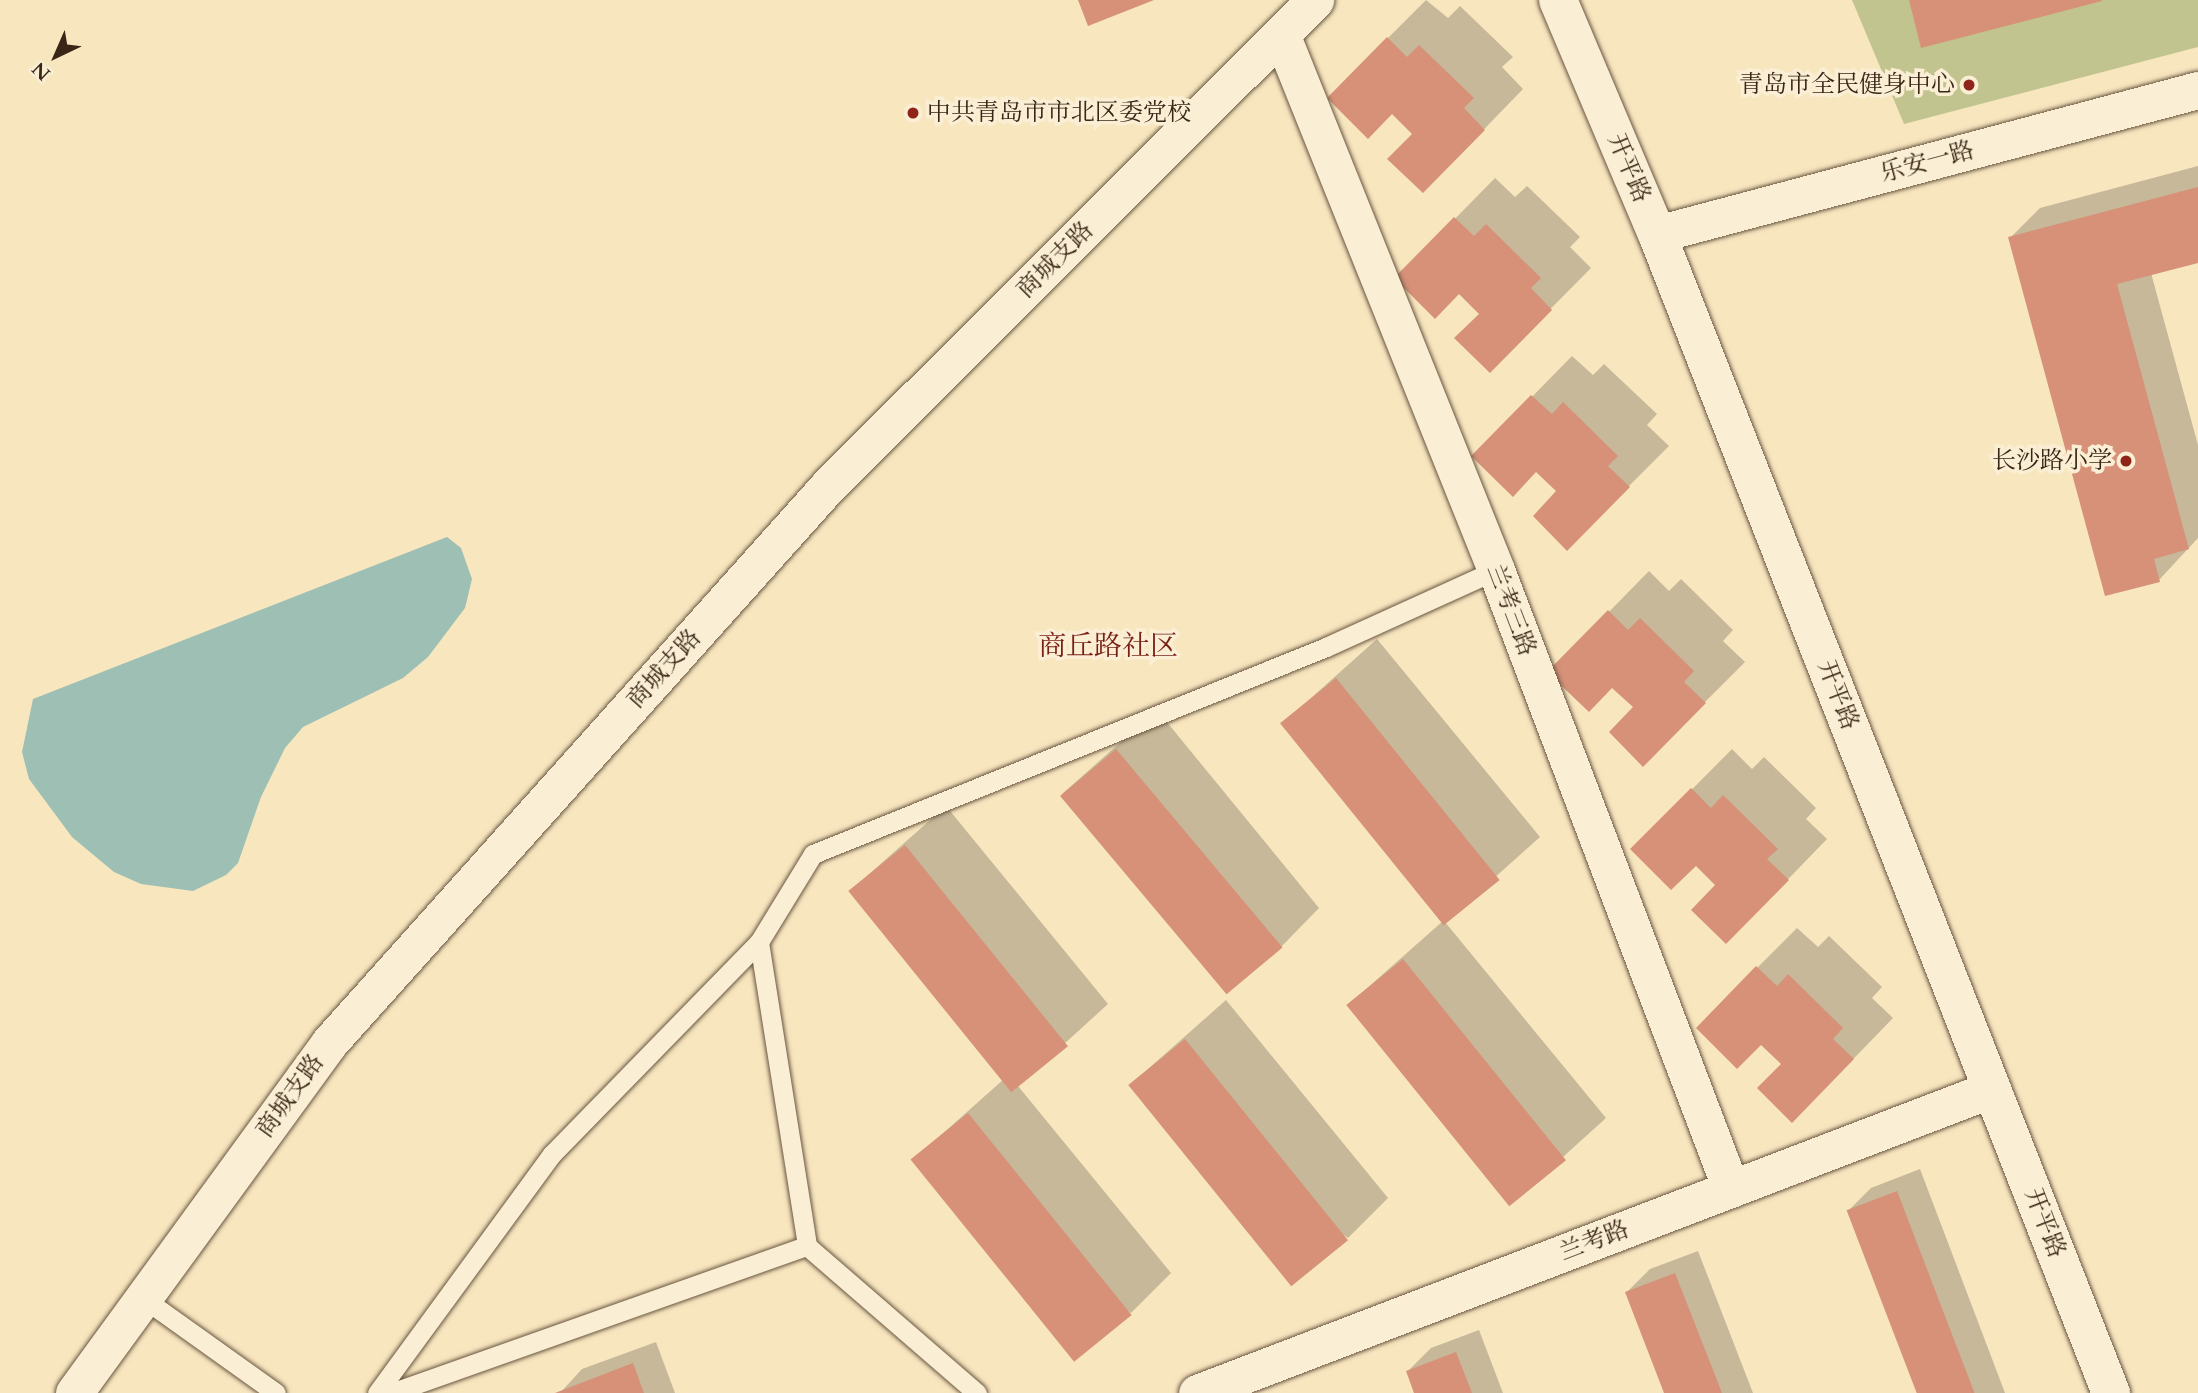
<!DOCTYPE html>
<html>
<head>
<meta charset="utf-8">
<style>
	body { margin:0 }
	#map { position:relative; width:2198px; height:1393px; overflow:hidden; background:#f8e6bf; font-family:Cardo,"Noto Serif SC",serif }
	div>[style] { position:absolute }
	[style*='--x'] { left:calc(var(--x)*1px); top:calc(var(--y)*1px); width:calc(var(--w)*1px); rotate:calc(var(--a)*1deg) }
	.green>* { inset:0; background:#c2c48f }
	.water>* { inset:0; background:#9dbfb4 }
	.shadow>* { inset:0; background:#0003 }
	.building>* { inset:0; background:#d69178; transform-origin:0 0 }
	.roads { filter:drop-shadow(0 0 2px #695640) drop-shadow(0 0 2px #695640) }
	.service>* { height:19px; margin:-9.5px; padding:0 9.5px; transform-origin:9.5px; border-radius:9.5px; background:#faefd5 }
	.minor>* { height:37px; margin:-18.5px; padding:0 18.5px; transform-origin:18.5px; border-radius:18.5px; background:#faefd5 }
	.tertiary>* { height:38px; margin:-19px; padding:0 19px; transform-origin:19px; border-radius:19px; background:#faefd5 }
	.dots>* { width:19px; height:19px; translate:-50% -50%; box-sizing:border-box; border:4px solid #faefd5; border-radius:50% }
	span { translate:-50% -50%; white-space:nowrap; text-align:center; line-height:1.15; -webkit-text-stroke:7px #faefd5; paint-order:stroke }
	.poi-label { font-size:24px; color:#392616 }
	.right { translate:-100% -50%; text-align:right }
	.left { translate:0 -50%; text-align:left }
	.street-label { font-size:24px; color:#392616 }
	.quarter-label { font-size:28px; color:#7a1f14 }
	.north { position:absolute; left:21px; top:21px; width:70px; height:70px; -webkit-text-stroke:5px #faefd5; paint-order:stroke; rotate:224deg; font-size:19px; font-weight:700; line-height:28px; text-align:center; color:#392616 }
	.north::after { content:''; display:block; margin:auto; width:24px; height:32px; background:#392616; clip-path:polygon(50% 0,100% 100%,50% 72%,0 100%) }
</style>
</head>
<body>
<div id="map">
	<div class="green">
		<div style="clip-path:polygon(1852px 0,2198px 0,2198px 47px,1904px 124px)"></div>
	</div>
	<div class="water">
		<div style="clip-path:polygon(447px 537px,461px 548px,472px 579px,465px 608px,428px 657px,403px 678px,303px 727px,285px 748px,261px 797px,238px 863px,226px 875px,193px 891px,141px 884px,114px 872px,72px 837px,29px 779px,22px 752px,33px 699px)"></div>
	</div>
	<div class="shadow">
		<div style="clip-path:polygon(1426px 0,1448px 18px,1460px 6px,1513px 57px,1502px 67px,1523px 89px,1463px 151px,1414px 134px,1388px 38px)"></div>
		<div style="clip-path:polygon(2198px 166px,2198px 261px,2151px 273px,2198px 445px,2198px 538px,2159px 580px,2010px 238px,2040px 208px)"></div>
		<div style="clip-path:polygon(1495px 178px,1515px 197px,1527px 186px,1580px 237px,1570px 247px,1591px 268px,1490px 370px,1482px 314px,1460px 292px,1397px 278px)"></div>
		<div style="clip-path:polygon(1572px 356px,1593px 375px,1604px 364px,1657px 414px,1647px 425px,1669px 446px,1607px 508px,1559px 491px,1537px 470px,1474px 456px)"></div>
		<div style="clip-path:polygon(1649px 571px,1669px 591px,1681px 579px,1733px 630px,1723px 641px,1745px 662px,1683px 724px,1635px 707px,1613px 686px,1550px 672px)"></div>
		<div style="clip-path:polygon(1377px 639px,1540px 837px,1445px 922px,1606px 1118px,1511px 1204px,1348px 1005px,1443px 921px,1282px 724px)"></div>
		<div style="clip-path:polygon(1157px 710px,1319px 908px,1280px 948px,1062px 794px)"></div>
		<div style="clip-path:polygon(1732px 749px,1752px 769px,1764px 757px,1816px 808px,1806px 819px,1827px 839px,1766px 902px,1718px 885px,1696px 863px,1633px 849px)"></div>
		<div style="clip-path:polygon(946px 806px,1108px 1004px,1018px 1086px,1171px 1273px,1131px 1313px,913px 1160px,1004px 1079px,850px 891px)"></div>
		<div style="clip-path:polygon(1797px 928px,1818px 947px,1829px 936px,1882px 987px,1872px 998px,1893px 1018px,1832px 1081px,1783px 1064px,1757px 968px)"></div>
		<div style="clip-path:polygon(1226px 1000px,1388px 1198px,1348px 1238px,1130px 1085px)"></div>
		<div style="clip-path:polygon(1920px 1169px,2005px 1393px,1918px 1393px,1848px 1211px,1871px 1188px)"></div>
		<div style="clip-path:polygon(1698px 1251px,1753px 1393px,1666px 1393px,1627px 1292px,1650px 1269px)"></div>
		<div style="clip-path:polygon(1479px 1330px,1503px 1393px,1416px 1393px,1408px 1371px,1431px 1348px)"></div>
		<div style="clip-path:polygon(656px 1342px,675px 1393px,560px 1393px,582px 1369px)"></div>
	</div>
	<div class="building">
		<div style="clip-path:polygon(1078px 0,1154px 0,1088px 26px)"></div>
		<div style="clip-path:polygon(1909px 0,2102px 0,2102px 1px,1921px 48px)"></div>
		<div style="clip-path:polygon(1387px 37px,1407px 57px,1419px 45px,1474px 98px,1464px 108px,1485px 130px,1423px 193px,1387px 159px,1412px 134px,1392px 114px,1368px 139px,1327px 98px)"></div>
		<div style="clip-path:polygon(2198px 187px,2198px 263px,2117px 284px,2189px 549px,2154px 559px,2160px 582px,2105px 596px,2008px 237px)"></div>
		<div style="clip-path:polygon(1454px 217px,1474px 236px,1486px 224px,1541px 278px,1531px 288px,1552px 310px,1490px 373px,1454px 338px,1479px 314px,1459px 294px,1435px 319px,1394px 278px)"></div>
		<div style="clip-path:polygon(1531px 395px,1552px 414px,1563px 402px,1618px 456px,1608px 466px,1630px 487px,1567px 551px,1533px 516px,1556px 491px,1536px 472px,1513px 497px,1471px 456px)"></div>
		<div style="clip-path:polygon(1608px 610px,1628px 630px,1640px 618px,1694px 671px,1684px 682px,1706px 703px,1643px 767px,1609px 732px,1633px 707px,1612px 688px,1589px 712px,1547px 672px)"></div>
		<div style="left:1336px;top:678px;width:260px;height:72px;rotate:51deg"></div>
		<div style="left:1116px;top:749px;width:259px;height:73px;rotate:50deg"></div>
		<div style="clip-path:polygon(1691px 788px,1711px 808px,1723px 795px,1778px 849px,1767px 859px,1789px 880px,1726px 944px,1691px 910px,1715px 885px,1696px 866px,1671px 890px,1630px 849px)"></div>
		<div style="left:905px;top:845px;width:259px;height:73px;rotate:51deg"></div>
		<div style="left:1403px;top:959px;width:259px;height:73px;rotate:51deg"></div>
		<div style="clip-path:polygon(1756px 966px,1777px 986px,1788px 974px,1843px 1028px,1833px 1039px,1854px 1059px,1792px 1123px,1757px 1088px,1781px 1064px,1761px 1045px,1737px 1069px,1696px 1028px)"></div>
		<div style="left:1185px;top:1039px;width:259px;height:73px;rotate:51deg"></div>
		<div style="left:968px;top:1113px;width:260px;height:74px;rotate:51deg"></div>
		<div style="left:1897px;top:1191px;width:216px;height:54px;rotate:69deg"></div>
		<div style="clip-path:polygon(1675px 1273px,1722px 1393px,1664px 1393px,1625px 1292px)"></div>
		<div style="clip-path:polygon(1456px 1352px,1472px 1393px,1414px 1393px,1406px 1371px)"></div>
		<div style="clip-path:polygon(633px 1363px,644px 1393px,555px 1393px)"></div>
	</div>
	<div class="roads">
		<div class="service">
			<div style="--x:759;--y:942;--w:308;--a:81"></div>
			<div style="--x:807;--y:1246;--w:225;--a:40.9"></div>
			<div style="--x:143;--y:1298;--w:163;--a:35.5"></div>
			<div style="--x:377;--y:1393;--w:296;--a:-53.8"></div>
			<div style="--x:552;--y:1154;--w:296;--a:-45.7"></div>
			<div style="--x:759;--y:942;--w:103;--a:-58.5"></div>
			<div style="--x:813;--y:854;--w:553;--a:-21.97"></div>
			<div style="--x:1326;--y:647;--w:187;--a:-24.4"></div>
			<div style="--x:391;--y:1393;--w:441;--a:-19.5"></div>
		</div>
		<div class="minor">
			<div style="--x:1281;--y:34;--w:578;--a:68.14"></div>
			<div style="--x:1496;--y:570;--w:662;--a:69.21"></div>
			<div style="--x:1657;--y:234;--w:560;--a:-14.91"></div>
			<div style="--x:74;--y:1393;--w:433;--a:-53.9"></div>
			<div style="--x:329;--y:1043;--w:749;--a:-48.14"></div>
			<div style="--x:829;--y:485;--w:687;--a:-44.94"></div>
			<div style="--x:1197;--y:1393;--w:851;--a:-20.93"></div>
		</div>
		<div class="tertiary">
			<div style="--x:1558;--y:0;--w:254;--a:67.1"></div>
			<div style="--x:1657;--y:234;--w:1245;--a:68.61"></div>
		</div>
	</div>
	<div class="dots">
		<div style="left:1969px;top:85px;background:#8f2418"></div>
		<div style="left:913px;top:113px;background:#8f2418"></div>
		<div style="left:2126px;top:461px;background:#8f2418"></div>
	</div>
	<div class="poi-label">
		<span class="right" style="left:1955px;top:85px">青岛市全民健身中心</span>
		<span class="left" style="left:927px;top:113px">中共青岛市市北区委党校</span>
		<span class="right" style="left:2112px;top:461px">长沙路小学</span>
	</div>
	<div class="street-label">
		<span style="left:1927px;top:162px;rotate:-15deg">乐安一路</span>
		<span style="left:1629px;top:168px;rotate:67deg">开平路</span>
		<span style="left:1055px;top:260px;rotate:-45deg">商城支路</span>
		<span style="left:1511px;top:610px;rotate:69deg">兰考三路</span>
		<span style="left:664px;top:669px;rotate:-48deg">商城支路</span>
		<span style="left:1838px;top:695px;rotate:69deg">开平路</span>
		<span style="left:290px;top:1096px;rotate:-54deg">商城支路</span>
		<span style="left:2045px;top:1223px;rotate:69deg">开平路</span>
		<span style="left:1594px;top:1241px;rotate:-21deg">兰考路</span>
	</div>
	<div class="quarter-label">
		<span style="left:1108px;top:646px">商丘路社区</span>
	</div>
	<div class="north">N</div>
</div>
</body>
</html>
